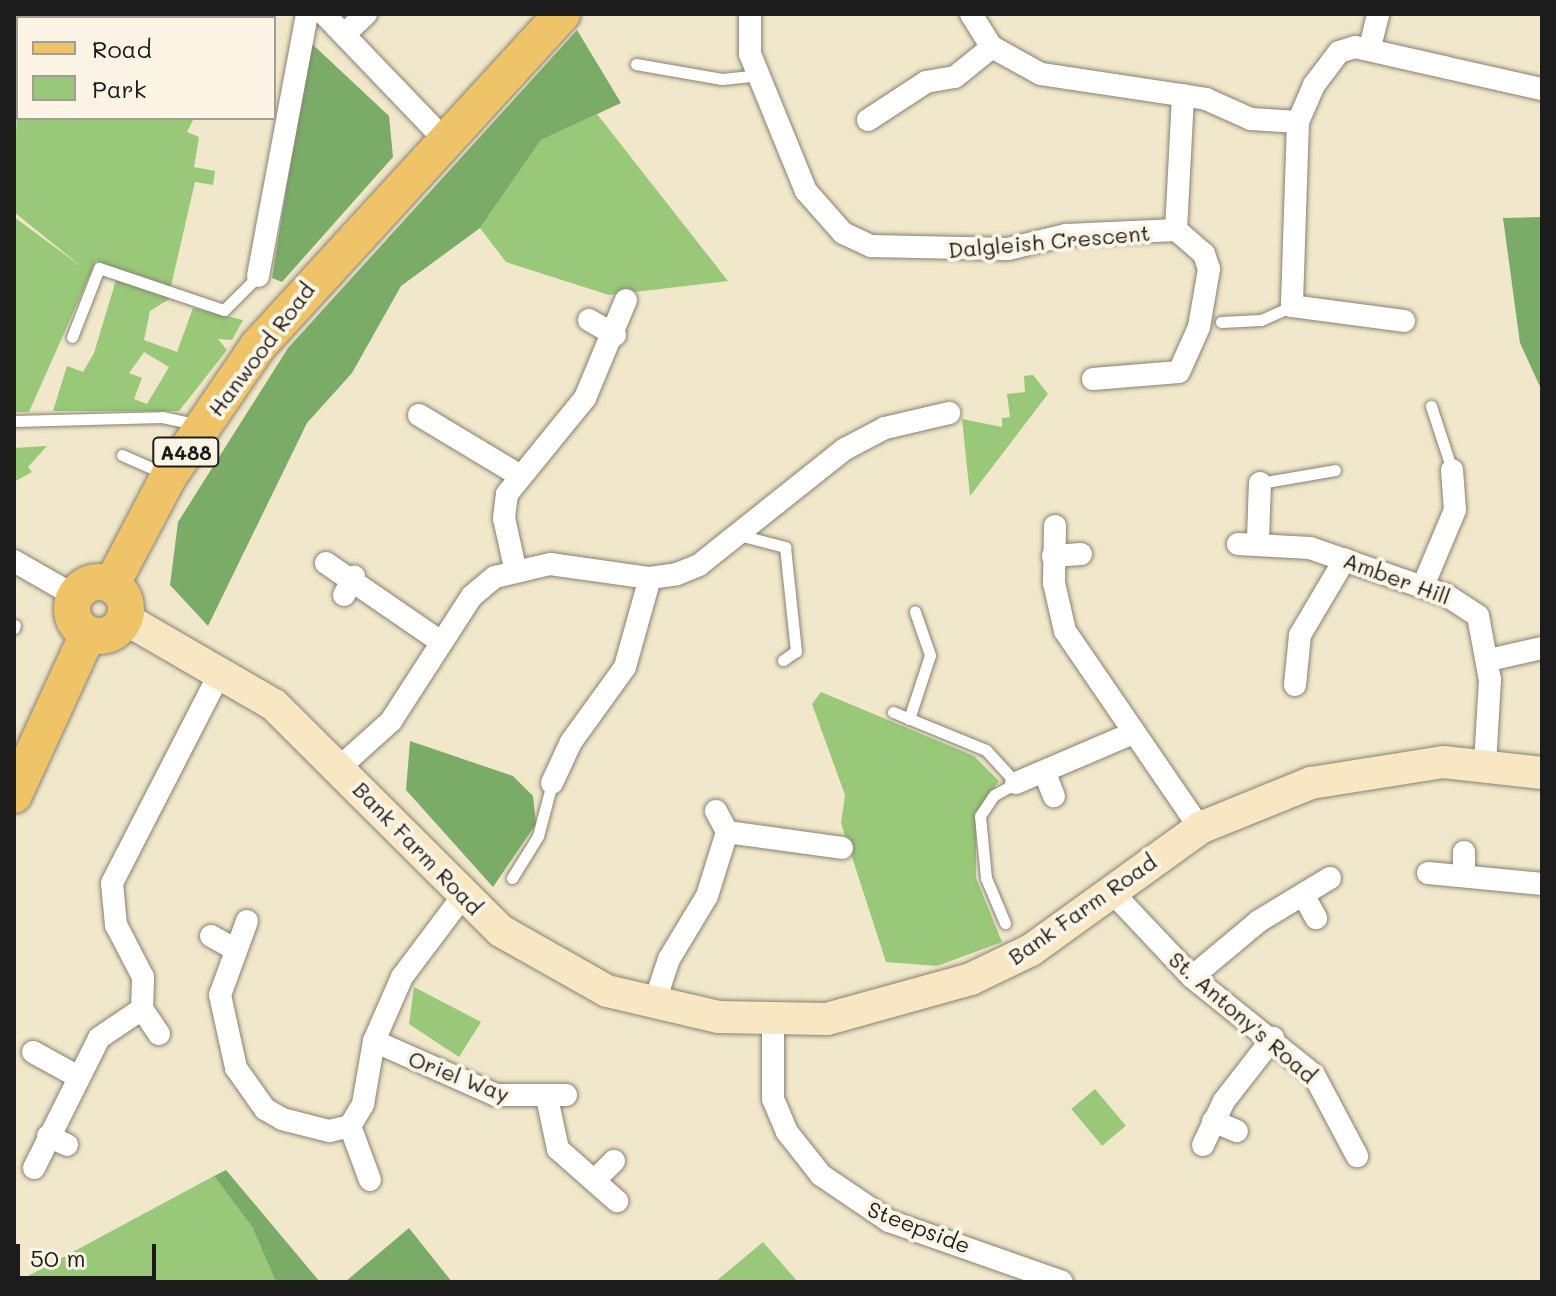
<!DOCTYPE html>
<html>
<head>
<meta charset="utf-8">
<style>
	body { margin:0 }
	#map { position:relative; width:1556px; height:1296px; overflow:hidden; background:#f1e7ca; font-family:Mali,sans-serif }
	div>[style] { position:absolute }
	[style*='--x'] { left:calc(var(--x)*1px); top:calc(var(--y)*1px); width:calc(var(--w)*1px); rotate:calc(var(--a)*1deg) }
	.green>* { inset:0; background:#98c878; transform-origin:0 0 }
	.forest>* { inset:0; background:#7aac68 }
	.roads { filter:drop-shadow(0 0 2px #868273) drop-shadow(0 0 2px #868273) }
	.lane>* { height:11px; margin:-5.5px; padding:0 5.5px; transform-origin:5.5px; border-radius:5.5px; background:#fff }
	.street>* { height:22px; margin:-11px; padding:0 11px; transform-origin:11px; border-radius:11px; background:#fff }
	.secondary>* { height:32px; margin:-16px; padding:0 16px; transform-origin:16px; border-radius:16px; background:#f9e7c3 }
	.primary>* { height:36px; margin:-18px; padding:0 18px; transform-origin:18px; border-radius:18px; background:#efc469 }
	.primary>.ring { margin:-18px; padding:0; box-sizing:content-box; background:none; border:36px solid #efc469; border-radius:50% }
	span { translate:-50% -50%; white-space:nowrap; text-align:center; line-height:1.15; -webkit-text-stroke:8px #fcf5e5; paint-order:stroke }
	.shield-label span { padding:2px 6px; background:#fcf5e5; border:2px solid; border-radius:6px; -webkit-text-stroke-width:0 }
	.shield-label { font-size:20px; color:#1c1c1c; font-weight:700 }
	.street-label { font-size:22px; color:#1c1c1c }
	.frame { position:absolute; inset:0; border:16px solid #1c1c1c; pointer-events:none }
	.legend { position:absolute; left:16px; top:16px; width:260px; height:104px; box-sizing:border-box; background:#fcf5e5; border:2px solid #a29e95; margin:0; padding:10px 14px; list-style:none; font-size:24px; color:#1c1c1c }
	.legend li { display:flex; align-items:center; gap:16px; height:40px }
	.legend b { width:40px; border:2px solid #a29e95 }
	.scale { position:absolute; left:16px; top:1244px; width:140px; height:36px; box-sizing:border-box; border:4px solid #1c1c1c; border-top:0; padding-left:10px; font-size:24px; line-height:28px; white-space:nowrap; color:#1c1c1c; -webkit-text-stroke:6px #fcf5e5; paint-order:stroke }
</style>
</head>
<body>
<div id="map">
	<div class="green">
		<div style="clip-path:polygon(18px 62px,18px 118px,194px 118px,187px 132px,199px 137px,194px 167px,215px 171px,213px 185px,195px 182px,171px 286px,96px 261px,29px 412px,14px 412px,14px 217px,82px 267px,14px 212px)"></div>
		<div style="clip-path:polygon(597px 114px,728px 281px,609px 295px,506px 262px,480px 228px,541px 140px)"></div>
		<div style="clip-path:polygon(evenodd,116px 280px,171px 298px,150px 311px,144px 340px,177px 352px,193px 308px,243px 320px,232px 340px,218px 339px,227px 350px,179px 411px,53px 411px,67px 366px,83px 372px,94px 353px,116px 280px,144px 352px,169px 367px,147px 404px,134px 399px,142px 378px,129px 373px,144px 352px)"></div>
		<div style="clip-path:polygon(1033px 375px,1048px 394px,970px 496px,962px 419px,1002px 427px,1002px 418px,1010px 417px,1007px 394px,1025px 392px,1024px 376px)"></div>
		<div style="clip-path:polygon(47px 446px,28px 467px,32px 472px,14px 482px,14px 448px)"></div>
		<div style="clip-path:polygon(821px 692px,974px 756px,999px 781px,976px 812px,976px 878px,1002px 942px,937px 966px,886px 962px,841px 823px,845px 795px,812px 704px)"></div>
		<div style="clip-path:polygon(414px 987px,481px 1022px,459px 1057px,409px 1024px)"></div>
		<div style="left:1095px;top:1089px;width:48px;height:31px;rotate:50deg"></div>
		<div style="clip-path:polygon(214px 1176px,252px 1227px,276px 1282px,17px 1282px)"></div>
		<div style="clip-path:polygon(763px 1242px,798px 1282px,715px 1282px)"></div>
	</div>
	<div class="forest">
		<div style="clip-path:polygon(577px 30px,621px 103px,541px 140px,480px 228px,401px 286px,352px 373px,307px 423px,208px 626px,170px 585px,178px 522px,288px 348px)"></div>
		<div style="clip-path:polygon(310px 42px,389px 116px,393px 157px,282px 282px,272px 278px)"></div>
		<div style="clip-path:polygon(1542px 217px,1542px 391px,1520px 343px,1503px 218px)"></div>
		<div style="clip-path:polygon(410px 741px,513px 776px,533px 796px,536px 824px,493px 887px,406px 790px)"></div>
		<div style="clip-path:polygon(226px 1170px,320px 1282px,276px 1282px,252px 1227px,214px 1176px)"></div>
		<div style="clip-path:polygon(409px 1228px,452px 1282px,345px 1282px)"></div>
	</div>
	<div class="roads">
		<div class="lane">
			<div style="--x:636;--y:64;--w:87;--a:9.9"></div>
			<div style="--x:722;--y:79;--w:36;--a:-6"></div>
			<div style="--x:1221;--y:322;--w:40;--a:-2.9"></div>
			<div style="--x:1261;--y:320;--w:34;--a:-24"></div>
			<div style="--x:72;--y:337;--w:74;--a:-68.6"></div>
			<div style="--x:99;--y:268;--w:132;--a:18.6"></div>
			<div style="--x:224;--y:310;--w:48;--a:-45"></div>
			<div style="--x:1431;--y:406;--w:67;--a:71.8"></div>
			<div style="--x:14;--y:421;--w:148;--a:-1.5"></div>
			<div style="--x:162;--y:417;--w:38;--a:12"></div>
			<div style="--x:122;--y:455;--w:47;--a:23.8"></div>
			<div style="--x:1260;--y:483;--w:76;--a:-9.8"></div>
			<div style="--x:739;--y:535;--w:48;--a:14.6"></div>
			<div style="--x:785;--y:547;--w:105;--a:84"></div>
			<div style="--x:796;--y:651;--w:16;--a:145"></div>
			<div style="--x:14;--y:628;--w:3;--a:-72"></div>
			<div style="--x:893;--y:712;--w:100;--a:22.2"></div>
			<div style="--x:986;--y:750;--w:45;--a:47.7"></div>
			<div style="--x:1016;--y:783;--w:25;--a:151"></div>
			<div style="--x:994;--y:795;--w:25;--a:124"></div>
			<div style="--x:980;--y:816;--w:62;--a:84.5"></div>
			<div style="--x:986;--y:878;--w:49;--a:67.1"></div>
			<div style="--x:909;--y:719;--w:67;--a:-71.8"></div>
			<div style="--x:930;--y:655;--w:46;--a:-109.2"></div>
			<div style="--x:512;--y:878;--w:49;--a:-58.2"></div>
			<div style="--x:538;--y:836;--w:55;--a:-75.2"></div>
		</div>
		<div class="street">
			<div style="--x:324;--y:14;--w:173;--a:46.2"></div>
			<div style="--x:750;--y:14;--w:40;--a:90"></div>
			<div style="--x:750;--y:54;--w:148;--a:67.8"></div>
			<div style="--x:806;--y:191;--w:56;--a:48.6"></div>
			<div style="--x:843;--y:233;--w:31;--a:25"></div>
			<div style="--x:871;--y:246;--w:137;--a:1.3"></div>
			<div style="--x:1008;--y:249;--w:60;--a:-13.6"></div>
			<div style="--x:1066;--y:235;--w:110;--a:-2.6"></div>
			<div style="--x:1176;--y:230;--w:135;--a:-87"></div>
			<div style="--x:971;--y:14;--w:39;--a:58"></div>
			<div style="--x:992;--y:47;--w:56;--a:28.9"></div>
			<div style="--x:1041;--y:74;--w:167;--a:8.6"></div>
			<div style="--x:1206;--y:99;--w:49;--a:24"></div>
			<div style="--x:1251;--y:119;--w:47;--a:3.7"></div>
			<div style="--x:1298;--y:122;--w:40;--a:-66.6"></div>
			<div style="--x:1314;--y:85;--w:41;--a:-52.9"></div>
			<div style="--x:1339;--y:52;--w:17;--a:-17"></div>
			<div style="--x:1355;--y:47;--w:192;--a:12.7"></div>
			<div style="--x:346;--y:33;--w:28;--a:-44"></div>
			<div style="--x:1370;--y:47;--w:34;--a:-76"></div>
			<div style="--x:868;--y:120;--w:69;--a:-33.2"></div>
			<div style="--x:926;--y:82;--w:29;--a:-10"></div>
			<div style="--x:955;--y:77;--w:48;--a:-39"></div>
			<div style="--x:1298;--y:122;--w:184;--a:91.9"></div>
			<div style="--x:1292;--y:306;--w:113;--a:7.6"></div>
			<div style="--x:258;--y:276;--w:267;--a:-79.4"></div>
			<div style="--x:589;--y:320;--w:30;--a:30"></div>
			<div style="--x:1093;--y:379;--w:86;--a:-4.7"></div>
			<div style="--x:1179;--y:372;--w:49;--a:-66"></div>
			<div style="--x:1199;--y:327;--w:59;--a:-80.2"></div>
			<div style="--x:1209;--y:269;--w:16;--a:-108"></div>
			<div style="--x:1204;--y:254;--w:37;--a:-139"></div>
			<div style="--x:419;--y:415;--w:114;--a:31"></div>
			<div style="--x:1055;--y:526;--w:57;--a:91"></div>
			<div style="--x:1054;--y:583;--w:49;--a:77.1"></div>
			<div style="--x:1065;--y:631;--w:239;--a:55.6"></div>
			<div style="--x:1258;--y:539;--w:56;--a:-88"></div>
			<div style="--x:1238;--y:544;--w:72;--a:3.2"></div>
			<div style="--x:1310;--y:548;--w:144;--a:19.1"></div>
			<div style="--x:1446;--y:595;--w:38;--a:33"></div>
			<div style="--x:1478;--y:616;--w:65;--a:79.4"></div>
			<div style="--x:1490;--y:680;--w:84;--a:93.4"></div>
			<div style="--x:1053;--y:556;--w:28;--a:-4"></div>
			<div style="--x:14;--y:561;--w:70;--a:29.8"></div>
			<div style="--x:326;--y:563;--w:140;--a:34.5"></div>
			<div style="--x:515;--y:568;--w:51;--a:-102.4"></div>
			<div style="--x:504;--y:518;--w:24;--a:-83"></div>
			<div style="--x:507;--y:494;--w:124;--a:-50.9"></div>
			<div style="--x:585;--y:398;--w:106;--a:-67.3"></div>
			<div style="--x:1423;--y:586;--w:82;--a:-67.2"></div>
			<div style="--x:1455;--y:510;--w:40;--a:-94.3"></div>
			<div style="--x:344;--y:595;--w:21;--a:-61"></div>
			<div style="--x:1489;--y:660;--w:54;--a:-12.8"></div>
			<div style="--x:1295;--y:685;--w:50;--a:-84.3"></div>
			<div style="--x:1300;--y:635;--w:88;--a:-59.4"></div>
			<div style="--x:340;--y:767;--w:69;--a:-42"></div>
			<div style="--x:391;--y:721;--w:149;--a:-57.1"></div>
			<div style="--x:472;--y:596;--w:30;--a:-40"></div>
			<div style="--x:495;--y:577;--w:57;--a:-13.3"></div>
			<div style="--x:550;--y:564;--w:101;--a:8"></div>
			<div style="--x:650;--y:578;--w:27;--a:-8"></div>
			<div style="--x:677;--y:574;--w:24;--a:-22"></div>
			<div style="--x:699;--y:565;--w:186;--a:-38.5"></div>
			<div style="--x:845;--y:449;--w:45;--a:-27.7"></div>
			<div style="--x:885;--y:428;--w:66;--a:-13.2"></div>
			<div style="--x:1045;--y:773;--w:25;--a:69"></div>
			<div style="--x:552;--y:783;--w:45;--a:-65.1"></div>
			<div style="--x:571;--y:742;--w:92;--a:-54.2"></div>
			<div style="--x:625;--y:667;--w:92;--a:-74.3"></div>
			<div style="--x:1016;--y:783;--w:127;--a:-23.1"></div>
			<div style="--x:716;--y:811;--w:24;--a:62"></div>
			<div style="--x:1428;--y:873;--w:115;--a:5.5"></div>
			<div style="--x:1464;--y:875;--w:23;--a:-90"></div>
			<div style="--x:1111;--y:891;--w:118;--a:46.7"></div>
			<div style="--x:1192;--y:977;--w:156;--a:38.8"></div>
			<div style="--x:1314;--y:1075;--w:92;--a:62"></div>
			<div style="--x:1305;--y:898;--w:23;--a:61"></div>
			<div style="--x:247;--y:921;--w:79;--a:110"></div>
			<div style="--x:220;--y:995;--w:75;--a:77.6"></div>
			<div style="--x:236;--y:1068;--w:50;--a:54.7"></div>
			<div style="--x:265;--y:1109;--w:20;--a:30"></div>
			<div style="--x:282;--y:1119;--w:49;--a:14.3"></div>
			<div style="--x:329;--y:1131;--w:22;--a:-13"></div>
			<div style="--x:211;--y:936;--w:25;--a:29"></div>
			<div style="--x:1192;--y:977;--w:87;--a:-39.9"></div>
			<div style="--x:1259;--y:921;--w:83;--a:-31.2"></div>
			<div style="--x:654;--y:1004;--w:47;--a:-71.6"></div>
			<div style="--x:669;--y:959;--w:74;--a:-58.9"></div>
			<div style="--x:707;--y:896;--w:67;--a:-72.6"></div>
			<div style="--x:727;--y:832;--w:116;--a:7.9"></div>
			<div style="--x:773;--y:1021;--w:78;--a:90"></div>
			<div style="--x:773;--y:1099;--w:36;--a:67"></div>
			<div style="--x:787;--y:1132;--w:55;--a:51.7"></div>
			<div style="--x:821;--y:1175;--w:82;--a:34.1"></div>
			<div style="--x:889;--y:1221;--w:183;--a:19.4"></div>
			<div style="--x:159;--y:1034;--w:30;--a:-124"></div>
			<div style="--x:142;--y:1009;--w:32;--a:-88"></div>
			<div style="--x:143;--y:977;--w:59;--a:-117.4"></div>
			<div style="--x:116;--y:925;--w:42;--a:-95.4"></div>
			<div style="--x:112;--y:883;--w:238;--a:-62.8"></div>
			<div style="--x:374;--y:1041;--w:133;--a:23.9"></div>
			<div style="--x:496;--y:1095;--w:70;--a:0"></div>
			<div style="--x:33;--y:1052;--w:48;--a:28.7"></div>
			<div style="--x:547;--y:1098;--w:52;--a:77.8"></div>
			<div style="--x:558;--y:1149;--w:79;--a:41.4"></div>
			<div style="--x:1213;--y:1121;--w:26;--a:23"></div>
			<div style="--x:48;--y:1136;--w:21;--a:25"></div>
			<div style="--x:1203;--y:1145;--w:49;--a:-64.5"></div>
			<div style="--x:1224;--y:1101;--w:80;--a:-52.1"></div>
			<div style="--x:34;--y:1168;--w:145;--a:-63.4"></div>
			<div style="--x:99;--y:1038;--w:52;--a:-34"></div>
			<div style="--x:597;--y:1178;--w:24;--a:-45"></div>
			<div style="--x:370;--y:1180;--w:58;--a:-110.3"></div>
			<div style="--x:350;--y:1126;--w:26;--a:-59"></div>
			<div style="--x:363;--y:1104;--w:64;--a:-80.1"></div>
			<div style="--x:374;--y:1041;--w:70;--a:-66.4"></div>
			<div style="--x:402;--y:977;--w:100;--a:-53.1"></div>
		</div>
		<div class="secondary">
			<div style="--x:124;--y:618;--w:173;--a:30.1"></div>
			<div style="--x:274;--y:705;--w:320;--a:44.9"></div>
			<div style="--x:501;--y:931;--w:122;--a:29.5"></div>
			<div style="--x:607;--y:991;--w:115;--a:13.1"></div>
			<div style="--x:719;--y:1017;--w:108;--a:1.1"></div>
			<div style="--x:827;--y:1019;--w:149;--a:-15.5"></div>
			<div style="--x:971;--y:979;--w:67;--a:-25.8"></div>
			<div style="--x:1031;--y:950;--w:208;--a:-35.8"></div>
			<div style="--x:1200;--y:828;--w:120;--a:-22.1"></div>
			<div style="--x:1311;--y:783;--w:134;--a:-9"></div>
			<div style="--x:1443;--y:762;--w:100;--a:6.3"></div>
		</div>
		<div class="primary">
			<div class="ring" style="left:72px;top:582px;width:18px;height:18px"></div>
			<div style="--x:112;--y:584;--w:122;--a:-62.2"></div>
			<div style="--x:169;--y:476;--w:158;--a:-55.6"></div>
			<div style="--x:258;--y:346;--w:450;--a:-47.5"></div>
			<div style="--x:14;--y:795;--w:177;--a:-65.3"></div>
		</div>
	</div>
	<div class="shield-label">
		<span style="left:186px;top:452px">A488</span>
	</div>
	<div class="street-label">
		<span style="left:1049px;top:241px;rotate:-5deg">Dalgleish Crescent</span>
		<span style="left:261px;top:349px;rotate:-53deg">Hanwood Road</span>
		<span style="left:1397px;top:578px;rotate:20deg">Amber Hill</span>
		<span style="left:418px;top:848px;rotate:46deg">Bank Farm Road</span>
		<span style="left:1082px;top:909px;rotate:-35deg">Bank Farm Road</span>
		<span style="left:1243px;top:1017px;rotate:41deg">St. Antony's Road</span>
		<span style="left:459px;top:1076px;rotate:21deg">Oriel Way</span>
		<span style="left:919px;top:1227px;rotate:21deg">Steepside</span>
	</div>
	<div class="frame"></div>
	<ul class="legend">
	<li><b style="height:10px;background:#efc469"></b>Road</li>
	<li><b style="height:22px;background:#98c878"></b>Park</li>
	</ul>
	<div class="scale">50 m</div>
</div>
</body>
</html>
